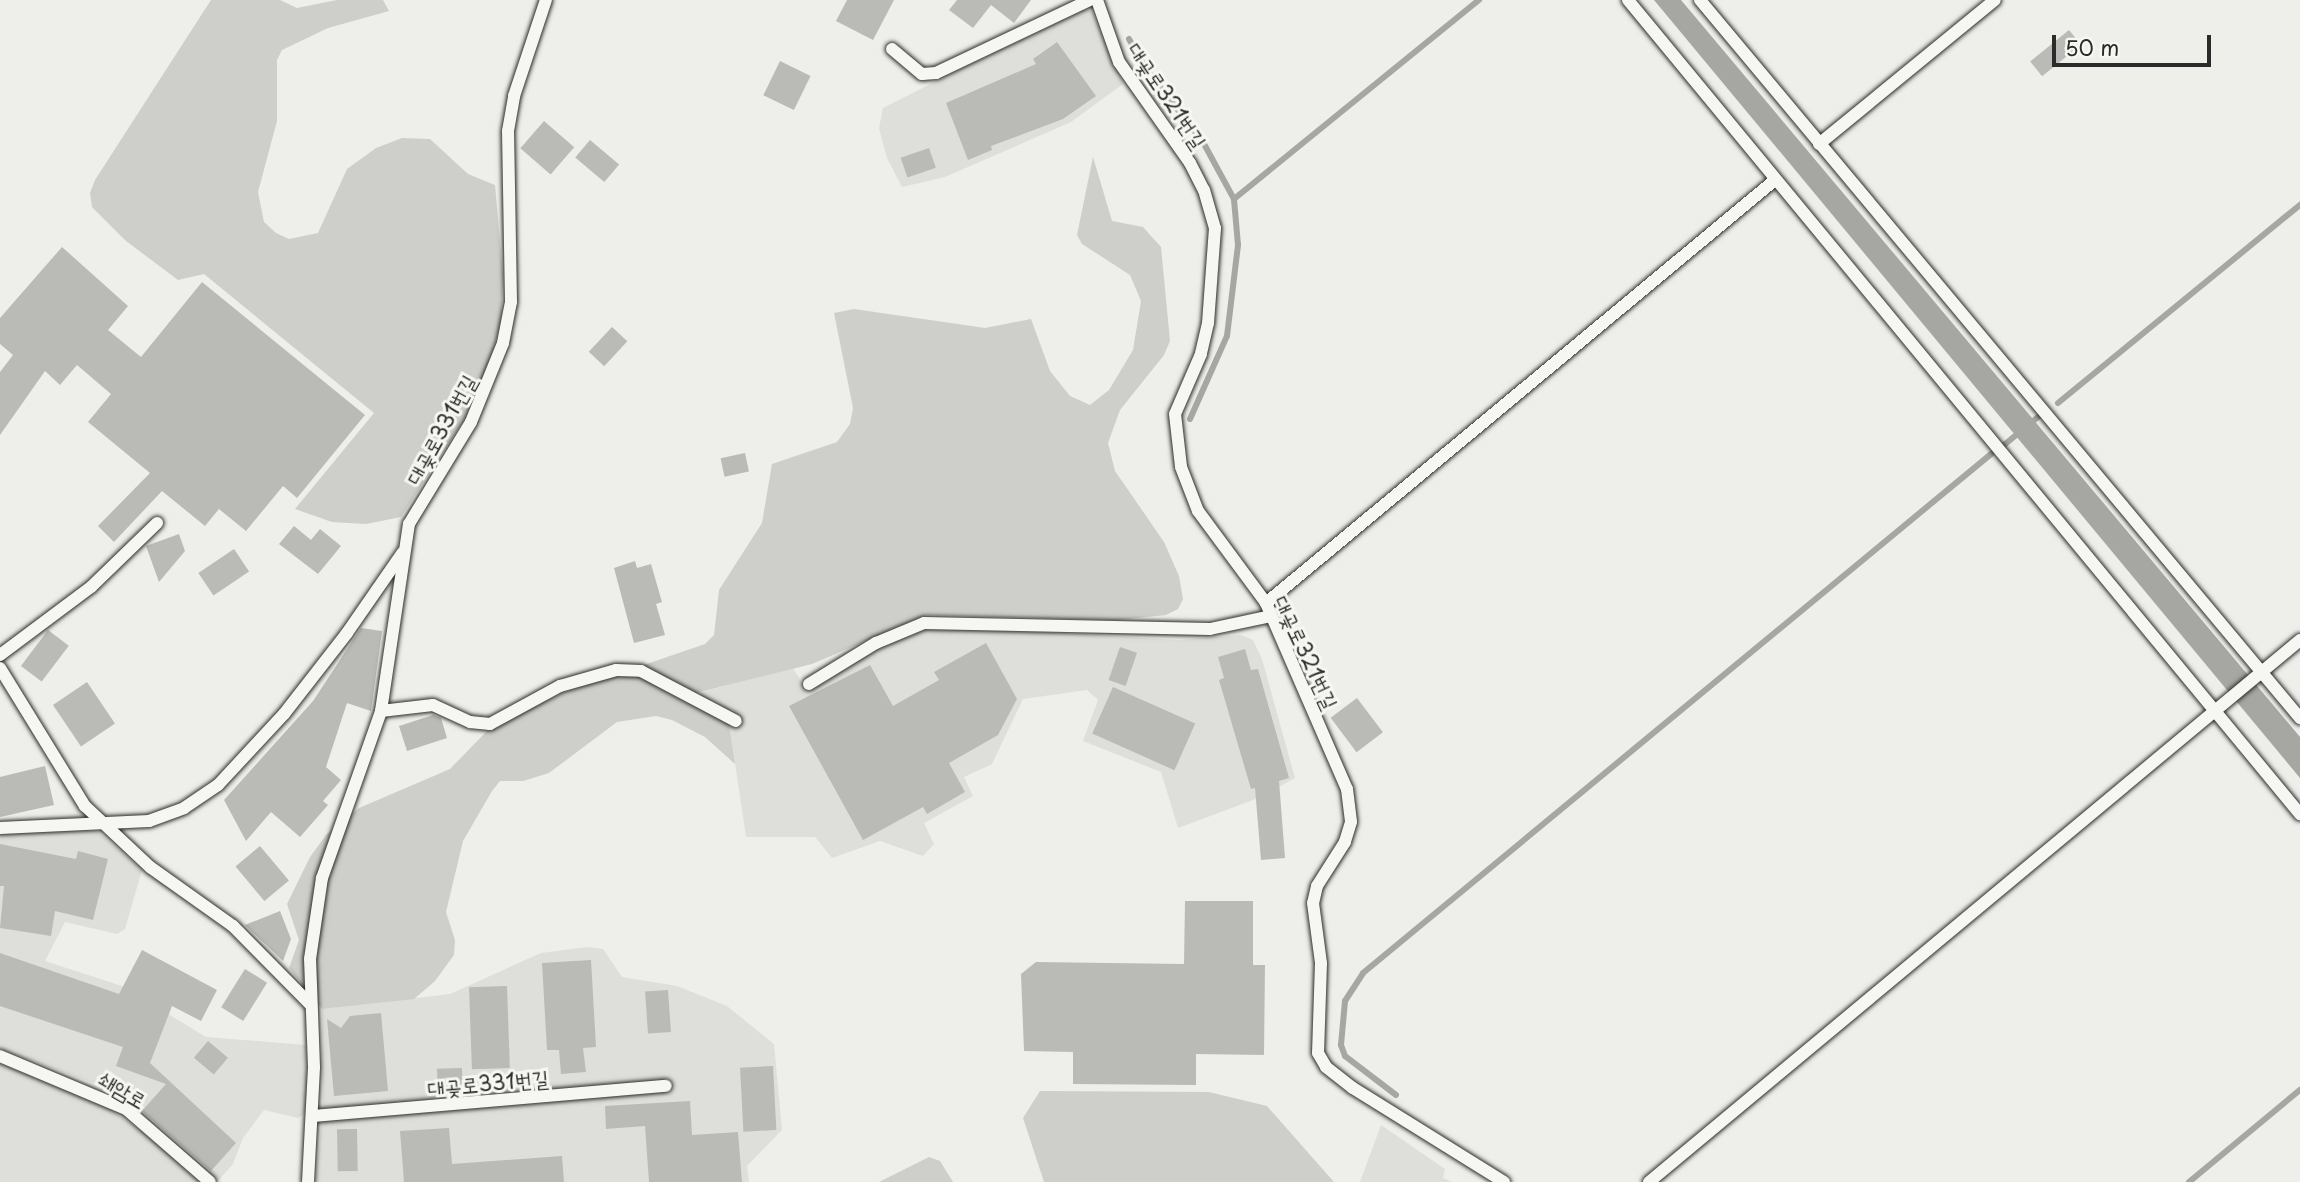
<!DOCTYPE html>
<html>
<head>
<meta charset="utf-8">
<style>
	body { margin:0 }
	#map { position:relative; width:2300px; height:1182px; overflow:hidden; background:#eeeeea; font-family:"Playpen Sans","Poor Story",sans-serif }
	div>[style] { position:absolute }
	[style*='--x'] { left:calc(var(--x)*1px); top:calc(var(--y)*1px); width:calc(var(--w)*1px); rotate:calc(var(--a)*1deg) }
	.built>* { inset:0; background:#dededb }
	.green>* { inset:0; background:#cececa }
	.water>* { inset:0; background:#a6a6a3 }
	.stream>* { height:6px; margin:-3px; padding:0 3px; transform-origin:3px; border-radius:3px; background:#a6a6a3 }
	.building>* { inset:0; background:#babab7; transform-origin:0 0 }
	.roads { filter:drop-shadow(0 0 2px #2b2b2b) drop-shadow(0 0 2px #2b2b2b) }
	.lane>* { height:12px; margin:-6px; padding:0 6px; transform-origin:6px; border-radius:6px; background:#f6f6f2 }
	span { translate:-50% -50%; white-space:nowrap; text-align:center; line-height:1.15; -webkit-text-stroke:6px #f6f6f2; paint-order:stroke }
	.street-label { font-size:21px; color:#2b2b2b }
	.scale { position:absolute; left:2052px; top:35px; width:159px; height:32px; box-sizing:border-box; border:4px solid #2b2b2b; border-top:0; padding-left:9px; font-size:21px; line-height:24px; white-space:nowrap; color:#2b2b2b; -webkit-text-stroke:5px #f6f6f2; paint-order:stroke }
</style>
</head>
<body>
<div id="map">
	<div class="built">
		<div style="clip-path:polygon(1079px 9px,1092px 11px,1123px 84px,1071px 122px,945px 177px,902px 187px,887px 158px,879px 128px,883px 108px)"></div>
		<div style="clip-path:polygon(950px 627px,1179px 640px,1241px 635px,1253px 640px,1262px 659px,1295px 778px,1261px 797px,1178px 828px,1161px 772px,1083px 741px,1098px 700px,1087px 690px,1023px 699px,992px 764px,964px 777px,973px 796px,924px 823px,934px 844px,923px 856px,880px 841px,832px 858px,815px 837px,746px 837px,728px 716px,691px 695px,793px 668px,807px 691px,880px 648px,924px 629px)"></div>
		<div style="clip-path:polygon(44px 831px,97px 831px,142px 870px,125px 929px,117px 934px,65px 922px,45px 961px,122px 986px,206px 1037px,306px 1045px,307px 1112px,298px 1118px,264px 1110px,243px 1138px,233px 1164px,217px 1182px,135px 1108px,104px 1087px,0 1049px,0 835px)"></div>
		<div style="clip-path:polygon(587px 947px,603px 949px,622px 977px,677px 986px,727px 1006px,774px 1044px,782px 1130px,747px 1166px,749px 1182px,316px 1182px,323px 1106px,322px 1009px,450px 994px,541px 953px)"></div>
		<div style="clip-path:polygon(0 1064px,98px 1101px,152px 1139px,200px 1182px,0 1182px)"></div>
		<div style="clip-path:polygon(1381px 1125px,1445px 1169px,1443px 1178px,1452px 1182px,1360px 1182px)"></div>
	</div>
	<div class="green">
		<div style="clip-path:polygon(211px 0,280px 0,297px 8px,337px 0,383px 0,389px 11px,328px 28px,282px 50px,277px 60px,277px 121px,258px 192px,264px 222px,276px 233px,289px 239px,318px 233px,347px 169px,376px 148px,402px 138px,430px 139px,468px 174px,495px 185px,503px 276px,501px 322px,492px 355px,467px 415px,401px 517px,366px 524px,332px 522px,295px 509px,374px 413px,204px 274px,178px 280px,126px 241px,92px 207px,90px 193px,95px 180px)"></div>
		<div style="clip-path:polygon(1093px 157px,1112px 221px,1143px 227px,1161px 247px,1170px 341px,1164px 355px,1120px 410px,1108px 443px,1115px 471px,1164px 542px,1179px 576px,1183px 599px,1178px 609px,1166px 615px,1117px 620px,926px 615px,812px 664px,692px 694px,728px 716px,735px 764px,705px 737px,672px 720px,656px 716px,617px 722px,549px 773px,523px 781px,500px 781px,492px 791px,463px 841px,446px 912px,455px 940px,454px 955px,435px 981px,414px 999px,322px 1009px,289px 968px,299px 940px,287px 904px,310px 857px,326px 835px,359px 808px,450px 769px,487px 731px,508px 719px,565px 692px,705px 644px,714px 635px,719px 590px,762px 523px,772px 464px,837px 442px,850px 424px,853px 408px,834px 313px,854px 309px,985px 328px,1031px 319px,1050px 371px,1070px 396px,1090px 405px,1109px 390px,1133px 350px,1141px 301px,1130px 275px,1082px 244px,1077px 235px)"></div>
		<div style="clip-path:polygon(1040px 1091px,1209px 1092px,1267px 1106px,1334px 1182px,1044px 1182px,1023px 1118px)"></div>
		<div style="clip-path:polygon(929px 1157px,940px 1161px,953px 1182px,879px 1182px)"></div>
	</div>
	<div class="water">
		<div style="clip-path:polygon(1654px 0,1681px 0,2300px 737px,2300px 778px)"></div>
	</div>
	<div class="stream">
		<div style="--x:1129;--y:39;--w:34;--a:60"></div>
		<div style="--x:1146;--y:69;--w:93;--a:52"></div>
		<div style="--x:1203;--y:142;--w:65;--a:61.5"></div>
		<div style="--x:2058;--y:403;--w:313;--a:-39.3"></div>
		<div style="--x:1190;--y:419;--w:91;--a:-66"></div>
		<div style="--x:1227;--y:336;--w:92;--a:-83.1"></div>
		<div style="--x:1238;--y:245;--w:46;--a:-95"></div>
		<div style="--x:1234;--y:199;--w:316;--a:-39.1"></div>
		<div style="--x:2004;--y:445;--w:44;--a:-39.5"></div>
		<div style="--x:1396;--y:1095;--w:64;--a:-142.6"></div>
		<div style="--x:1345;--y:1056;--w:12;--a:-110"></div>
		<div style="--x:1341;--y:1045;--w:44;--a:-84.8"></div>
		<div style="--x:1345;--y:1001;--w:33;--a:-57"></div>
		<div style="--x:1363;--y:973;--w:815;--a:-39.57"></div>
		<div style="--x:2189;--y:1182;--w:144;--a:-39.7"></div>
	</div>
	<div class="building">
		<div style="clip-path:polygon(847px 0,894px 0,873px 40px,836px 21px)"></div>
		<div style="clip-path:polygon(957px 0,1031px 0,1014px 23px,991px 5px,973px 28px,949px 10px)"></div>
		<div style="left:2069px;top:30px;width:19px;height:50px;rotate:51deg"></div>
		<div style="clip-path:polygon(1057px 42px,1096px 96px,1063px 119px,991px 146px,992px 150px,968px 160px,946px 103px,1036px 64px,1033px 59px)"></div>
		<div style="left:780px;top:61px;width:34px;height:38px;rotate:26deg"></div>
		<div style="left:544px;top:121px;width:40px;height:36px;rotate:41deg"></div>
		<div style="left:590px;top:140px;width:38px;height:23px;rotate:40deg"></div>
		<div style="left:929px;top:148px;width:21px;height:30px;rotate:71deg"></div>
		<div style="clip-path:polygon(62px 247px,128px 306px,108px 330px,141px 357px,202px 282px,365px 415px,297px 498px,283px 486px,246px 531px,219px 509px,205px 526px,162px 491px,114px 542px,98px 526px,150px 473px,88px 422px,111px 394px,77px 365px,60px 385px,45px 371px,0 435px,0 372px,13px 355px,0 344px,0 318px)"></div>
		<div style="left:612px;top:327px;width:21px;height:34px;rotate:43deg"></div>
		<div style="left:745px;top:453px;width:19px;height:25px;rotate:78deg"></div>
		<div style="clip-path:polygon(294px 526px,311px 540px,320px 529px,341px 546px,318px 574px,279px 544px)"></div>
		<div style="clip-path:polygon(179px 534px,185px 551px,159px 582px,146px 546px)"></div>
		<div style="left:234px;top:549px;width:27px;height:43px;rotate:56deg"></div>
		<div style="clip-path:polygon(635px 561px,637px 568px,651px 564px,662px 602px,656px 604px,665px 635px,634px 643px,614px 568px)"></div>
		<div style="clip-path:polygon(361px 628px,382px 631px,371px 711px,347px 703px,326px 767px,341px 780px,323px 801px,328px 805px,300px 837px,271px 812px,246px 841px,224px 800px,313px 701px)"></div>
		<div style="left:48px;top:630px;width:26px;height:45px;rotate:37deg"></div>
		<div style="clip-path:polygon(986px 643px,1017px 699px,998px 735px,949px 763px,965px 792px,927px 814px,923px 807px,863px 840px,789px 706px,870px 665px,893px 706px,939px 680px,934px 672px)"></div>
		<div style="left:1120px;top:647px;width:18px;height:35px;rotate:19deg"></div>
		<div style="clip-path:polygon(1245px 649px,1251px 670px,1258px 669px,1289px 778px,1279px 781px,1285px 858px,1261px 860px,1255px 788px,1251px 789px,1219px 680px,1224px 678px,1218px 657px)"></div>
		<div style="left:87px;top:682px;width:50px;height:41px;rotate:56deg"></div>
		<div style="left:1113px;top:687px;width:90px;height:51px;rotate:24deg"></div>
		<div style="left:1357px;top:698px;width:43px;height:33px;rotate:53deg"></div>
		<div style="clip-path:polygon(433px 715px,441px 718px,447px 738px,407px 751px,399px 726px)"></div>
		<div style="clip-path:polygon(45px 766px,54px 805px,0 817px,0 777px)"></div>
		<div style="clip-path:polygon(0 844px,76px 859px,78px 851px,108px 859px,93px 920px,55px 911px,51px 936px,0 928px,4px 886px,0 886px)"></div>
		<div style="left:260px;top:846px;width:45px;height:32px;rotate:50deg"></div>
		<div style="clip-path:polygon(1185px 901px,1253px 901px,1253px 965px,1265px 965px,1264px 1055px,1196px 1054px,1196px 1085px,1073px 1084px,1073px 1052px,1024px 1051px,1021px 974px,1036px 962px,1184px 964px)"></div>
		<div style="clip-path:polygon(280px 911px,291px 939px,283px 961px,245px 925px)"></div>
		<div style="clip-path:polygon(142px 950px,217px 990px,201px 1021px,172px 1006px,150px 1063px,236px 1143px,211px 1171px,142px 1111px,166px 1084px,116px 1066px,123px 1047px,0 1006px,0 953px,119px 994px)"></div>
		<div style="clip-path:polygon(591px 960px,596px 1047px,583px 1048px,586px 1072px,561px 1074px,559px 1050px,547px 1050px,542px 963px)"></div>
		<div style="left:245px;top:969px;width:26px;height:45px;rotate:32deg"></div>
		<div style="left:507px;top:986px;width:82px;height:38px;rotate:88deg"></div>
		<div style="left:668px;top:990px;width:42px;height:23px;rotate:86deg"></div>
		<div style="clip-path:polygon(381px 1013px,388px 1091px,334px 1096px,327px 1019px,341px 1028px,350px 1016px)"></div>
		<div style="left:208px;top:1041px;width:26px;height:22px;rotate:40deg"></div>
		<div style="left:773px;top:1066px;width:64px;height:33px;rotate:87deg"></div>
		<div style="left:462px;top:1068px;width:23px;height:25px;rotate:88deg"></div>
		<div style="clip-path:polygon(690px 1101px,692px 1135px,738px 1132px,742px 1182px,649px 1182px,645px 1126px,606px 1129px,605px 1106px)"></div>
		<div style="clip-path:polygon(449px 1128px,452px 1164px,562px 1156px,564px 1182px,404px 1182px,400px 1131px)"></div>
		<div style="left:357px;top:1129px;width:42px;height:20px;rotate:89deg"></div>
	</div>
	<div class="roads">
		<div class="lane">
			<div style="--x:1097;--y:0;--w:66;--a:70.5"></div>
			<div style="--x:1119;--y:62;--w:123;--a:54.9"></div>
			<div style="--x:1190;--y:163;--w:30;--a:63"></div>
			<div style="--x:1204;--y:190;--w:40;--a:74"></div>
			<div style="--x:1215;--y:228;--w:95;--a:94.2"></div>
			<div style="--x:1208;--y:323;--w:32;--a:103"></div>
			<div style="--x:1201;--y:354;--w:65;--a:113.4"></div>
			<div style="--x:1175;--y:414;--w:53;--a:83.5"></div>
			<div style="--x:1181;--y:467;--w:47;--a:68.9"></div>
			<div style="--x:1198;--y:511;--w:114;--a:53.5"></div>
			<div style="--x:1266;--y:603;--w:203;--a:66.5"></div>
			<div style="--x:1347;--y:789;--w:33;--a:83"></div>
			<div style="--x:1351;--y:822;--w:21;--a:107"></div>
			<div style="--x:1345;--y:842;--w:52;--a:122.5"></div>
			<div style="--x:1317;--y:886;--w:17;--a:103"></div>
			<div style="--x:1313;--y:903;--w:61;--a:82.4"></div>
			<div style="--x:1321;--y:963;--w:90;--a:91.9"></div>
			<div style="--x:1318;--y:1053;--w:16;--a:60"></div>
			<div style="--x:1326;--y:1067;--w:34;--a:38"></div>
			<div style="--x:1353;--y:1088;--w:178;--a:31.9"></div>
			<div style="--x:1628;--y:0;--w:1056;--a:50.46"></div>
			<div style="--x:1700;--y:0;--w:936;--a:50.12"></div>
			<div style="--x:892;--y:49;--w:39;--a:40"></div>
			<div style="--x:922;--y:74;--w:14;--a:-4"></div>
			<div style="--x:936;--y:73;--w:170;--a:-25.4"></div>
			<div style="--x:1819;--y:144;--w:227;--a:-39.3"></div>
			<div style="--x:1266;--y:603;--w:662;--a:-39.73"></div>
			<div style="--x:0;--y:655;--w:114;--a:-36.8"></div>
			<div style="--x:91;--y:587;--w:92;--a:-44.1"></div>
			<div style="--x:0;--y:668;--w:162;--a:58.4"></div>
			<div style="--x:85;--y:806;--w:89;--a:43.2"></div>
			<div style="--x:150;--y:867;--w:102;--a:35.4"></div>
			<div style="--x:233;--y:926;--w:111;--a:45.4"></div>
			<div style="--x:809;--y:684;--w:79;--a:-31.5"></div>
			<div style="--x:876;--y:643;--w:52;--a:-22.6"></div>
			<div style="--x:924;--y:623;--w:286;--a:1.2"></div>
			<div style="--x:1210;--y:629;--w:62;--a:-12"></div>
			<div style="--x:381;--y:711;--w:52;--a:-6.6"></div>
			<div style="--x:433;--y:705;--w:41;--a:24.7"></div>
			<div style="--x:470;--y:722;--w:20;--a:6"></div>
			<div style="--x:490;--y:724;--w:80;--a:-28.5"></div>
			<div style="--x:560;--y:686;--w:58;--a:-15.9"></div>
			<div style="--x:616;--y:670;--w:25;--a:2"></div>
			<div style="--x:641;--y:671;--w:107;--a:27.8"></div>
			<div style="--x:0;--y:828;--w:149;--a:-2.7"></div>
			<div style="--x:149;--y:821;--w:37;--a:-20"></div>
			<div style="--x:184;--y:808;--w:41;--a:-34.1"></div>
			<div style="--x:218;--y:785;--w:97;--a:-47.1"></div>
			<div style="--x:284;--y:714;--w:103;--a:-52.1"></div>
			<div style="--x:347;--y:633;--w:98;--a:-55.3"></div>
			<div style="--x:0;--y:1056;--w:137;--a:22.8"></div>
			<div style="--x:126;--y:1109;--w:111;--a:41"></div>
			<div style="--x:313;--y:1116;--w:354;--a:-4.9"></div>
			<div style="--x:308;--y:1182;--w:115;--a:-87"></div>
			<div style="--x:314;--y:1067;--w:108;--a:-92.1"></div>
			<div style="--x:310;--y:959;--w:82;--a:-81.6"></div>
			<div style="--x:322;--y:878;--w:177;--a:-70.5"></div>
			<div style="--x:381;--y:711;--w:189;--a:-81.5"></div>
			<div style="--x:409;--y:524;--w:119;--a:-58.7"></div>
			<div style="--x:471;--y:422;--w:85;--a:-67.9"></div>
			<div style="--x:503;--y:343;--w:42;--a:-79"></div>
			<div style="--x:511;--y:302;--w:171;--a:-91"></div>
			<div style="--x:508;--y:131;--w:36;--a:-80"></div>
			<div style="--x:514;--y:96;--w:101;--a:-71.6"></div>
			<div style="--x:1649;--y:1182;--w:847;--a:-39.78"></div>
		</div>
	</div>
	<div class="street-label">
		<span style="left:1168px;top:95px;rotate:56deg">대곶로321번길</span>
		<span style="left:440px;top:429px;rotate:-61deg">대곶로331번길</span>
		<span style="left:1307px;top:652px;rotate:65deg">대곶로321번길</span>
		<span style="left:488px;top:1082px;rotate:-5deg">대곶로331번길</span>
		<span style="left:123px;top:1089px;rotate:30deg">쇄암로</span>
	</div>
	<div class="scale">50 m</div>
</div>
</body>
</html>
